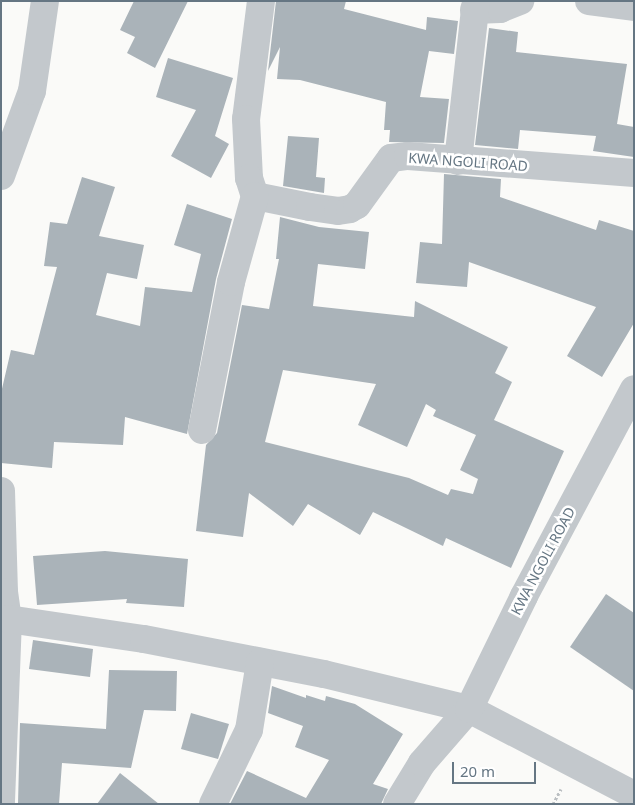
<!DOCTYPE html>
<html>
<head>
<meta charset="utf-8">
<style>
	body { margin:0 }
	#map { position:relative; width:635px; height:805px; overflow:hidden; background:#fafaf8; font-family:"Noto Sans",sans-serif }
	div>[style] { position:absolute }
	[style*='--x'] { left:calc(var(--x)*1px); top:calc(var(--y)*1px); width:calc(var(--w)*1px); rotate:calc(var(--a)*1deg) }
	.building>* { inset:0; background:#aab3b9 }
	.path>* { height:3px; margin-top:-1.5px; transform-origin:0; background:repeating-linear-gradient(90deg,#bbbfc2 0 2.5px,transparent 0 5px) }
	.minor>* { height:28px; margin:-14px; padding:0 14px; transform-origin:14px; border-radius:14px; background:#c3c8cc }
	span { translate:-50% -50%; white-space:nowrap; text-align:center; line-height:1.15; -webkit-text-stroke:5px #fff; paint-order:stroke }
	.street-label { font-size:14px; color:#657683 }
	.frame { position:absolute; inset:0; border:2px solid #657683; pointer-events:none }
	.scale { position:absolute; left:452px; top:762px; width:84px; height:22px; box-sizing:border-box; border:2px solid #657683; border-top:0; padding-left:6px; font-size:15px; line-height:18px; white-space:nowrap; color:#657683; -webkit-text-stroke:4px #fff; paint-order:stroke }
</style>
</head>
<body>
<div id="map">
	<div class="building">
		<div style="clip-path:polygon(134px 1px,188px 1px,155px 68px,127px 53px,135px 37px,120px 30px)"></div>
		<div style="clip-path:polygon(276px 1px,346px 1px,344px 9px,426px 30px,427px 17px,458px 21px,454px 54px,429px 51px,420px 97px,449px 99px,444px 143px,389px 142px,390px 130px,384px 130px,386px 102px,300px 80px,277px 79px,280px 47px,268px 71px)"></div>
		<div style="clip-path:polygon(489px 28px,518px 32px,516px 52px,627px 64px,617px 124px,634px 127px,634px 157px,593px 151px,596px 136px,520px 130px,518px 149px,475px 145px)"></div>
		<div style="clip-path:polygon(168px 58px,233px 78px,215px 136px,229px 144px,211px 178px,171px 156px,196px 110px,156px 97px)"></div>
		<div style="clip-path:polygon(288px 136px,319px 138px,316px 177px,325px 178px,324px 193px,283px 186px)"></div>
		<div style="clip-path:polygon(444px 174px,501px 179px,500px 197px,596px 230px,599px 220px,634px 231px,634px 323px,602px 377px,567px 356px,596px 307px,469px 262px,467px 287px,416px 283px,420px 242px,442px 244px)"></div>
		<div style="clip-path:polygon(82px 177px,115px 187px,99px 236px,144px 245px,137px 279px,107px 273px,96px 315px,140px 326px,145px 287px,192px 292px,201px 254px,174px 245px,187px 204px,232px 219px,216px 279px,187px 434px,125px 417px,123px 445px,54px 442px,52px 468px,1px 463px,1px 393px,11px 350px,34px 355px,57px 267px,44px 266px,50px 222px,67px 224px)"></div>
		<div style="clip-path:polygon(evenodd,280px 217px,319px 227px,369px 232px,365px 269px,318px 264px,313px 306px,414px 317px,415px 301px,508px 347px,495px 373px,512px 382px,494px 420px,564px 451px,511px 568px,446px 538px,443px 546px,373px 512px,360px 535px,308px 504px,293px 526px,249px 493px,243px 537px,196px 531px,206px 445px,217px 433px,242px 305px,269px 309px,279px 259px,276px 259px,280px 217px,283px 370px,376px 384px,358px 425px,407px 447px,426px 404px,436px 410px,433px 416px,476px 435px,460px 470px,478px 479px,473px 494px,451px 489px,448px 495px,409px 478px,265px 442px,283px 370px)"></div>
		<div style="clip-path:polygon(105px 551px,188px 559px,184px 607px,126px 603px,127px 599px,37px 605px,33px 556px)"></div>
		<div style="clip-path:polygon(606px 594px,634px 613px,634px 691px,570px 647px)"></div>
		<div style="clip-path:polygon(33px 640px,93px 649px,90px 677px,29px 669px)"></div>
		<div style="clip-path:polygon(109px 670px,177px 671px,176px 711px,144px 710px,131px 768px,62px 763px,59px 804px,18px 804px,20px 723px,106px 729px)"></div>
		<div style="clip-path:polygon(272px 686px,306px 698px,306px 695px,325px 701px,326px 696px,355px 704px,403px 734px,373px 784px,388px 789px,381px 804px,230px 804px,247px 771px,306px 798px,329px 760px,295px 747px,303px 726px,268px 713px)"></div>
		<div style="clip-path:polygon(191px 713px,229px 724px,218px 759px,181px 749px)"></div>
		<div style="clip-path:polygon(120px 773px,159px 804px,97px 804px)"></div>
	</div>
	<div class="path">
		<div style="--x:553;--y:804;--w:17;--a:-62"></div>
	</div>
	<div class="minor">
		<div style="--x:261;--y:1;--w:119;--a:97.2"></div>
		<div style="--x:246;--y:119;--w:59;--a:87.1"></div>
		<div style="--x:249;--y:178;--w:19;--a:72"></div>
		<div style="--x:255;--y:196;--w:56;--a:11.3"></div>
		<div style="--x:310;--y:207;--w:28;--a:8"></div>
		<div style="--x:338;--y:211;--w:12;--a:-9"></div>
		<div style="--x:350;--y:209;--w:8;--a:-30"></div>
		<div style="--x:357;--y:205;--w:58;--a:-54.1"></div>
		<div style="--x:391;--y:158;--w:17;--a:-7"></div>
		<div style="--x:408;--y:156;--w:227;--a:4.3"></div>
		<div style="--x:589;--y:1;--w:45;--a:7.6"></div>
		<div style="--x:474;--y:10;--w:26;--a:-2"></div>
		<div style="--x:500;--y:9;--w:22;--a:-22"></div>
		<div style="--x:458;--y:161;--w:161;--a:-83.6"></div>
		<div style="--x:1;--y:176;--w:90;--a:-70"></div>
		<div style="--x:32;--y:91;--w:91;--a:-81.8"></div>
		<div style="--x:202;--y:430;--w:151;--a:-78.9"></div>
		<div style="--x:231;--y:282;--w:89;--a:-74.4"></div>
		<div style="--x:1;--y:491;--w:101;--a:88.3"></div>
		<div style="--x:4;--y:592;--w:27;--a:82"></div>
		<div style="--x:8;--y:619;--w:185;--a:92.2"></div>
		<div style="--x:8;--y:619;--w:137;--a:8.4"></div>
		<div style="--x:144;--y:639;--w:183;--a:11"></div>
		<div style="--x:324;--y:674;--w:149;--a:13.6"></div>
		<div style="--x:469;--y:709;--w:186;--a:27.5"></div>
		<div style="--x:213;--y:804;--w:82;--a:-64.1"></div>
		<div style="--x:249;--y:730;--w:69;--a:-80.8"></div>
		<div style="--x:397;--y:804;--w:48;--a:-58.6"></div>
		<div style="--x:422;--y:763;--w:72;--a:-49"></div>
		<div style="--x:469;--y:709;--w:126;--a:-64"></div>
		<div style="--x:524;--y:596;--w:234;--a:-62"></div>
	</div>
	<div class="street-label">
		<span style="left:468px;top:162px;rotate:4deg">KWA NGOLI ROAD</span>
		<span style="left:543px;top:561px;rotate:-62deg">KWA NGOLI ROAD</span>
	</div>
	<div class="frame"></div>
	<div class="scale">20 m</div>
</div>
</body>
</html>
